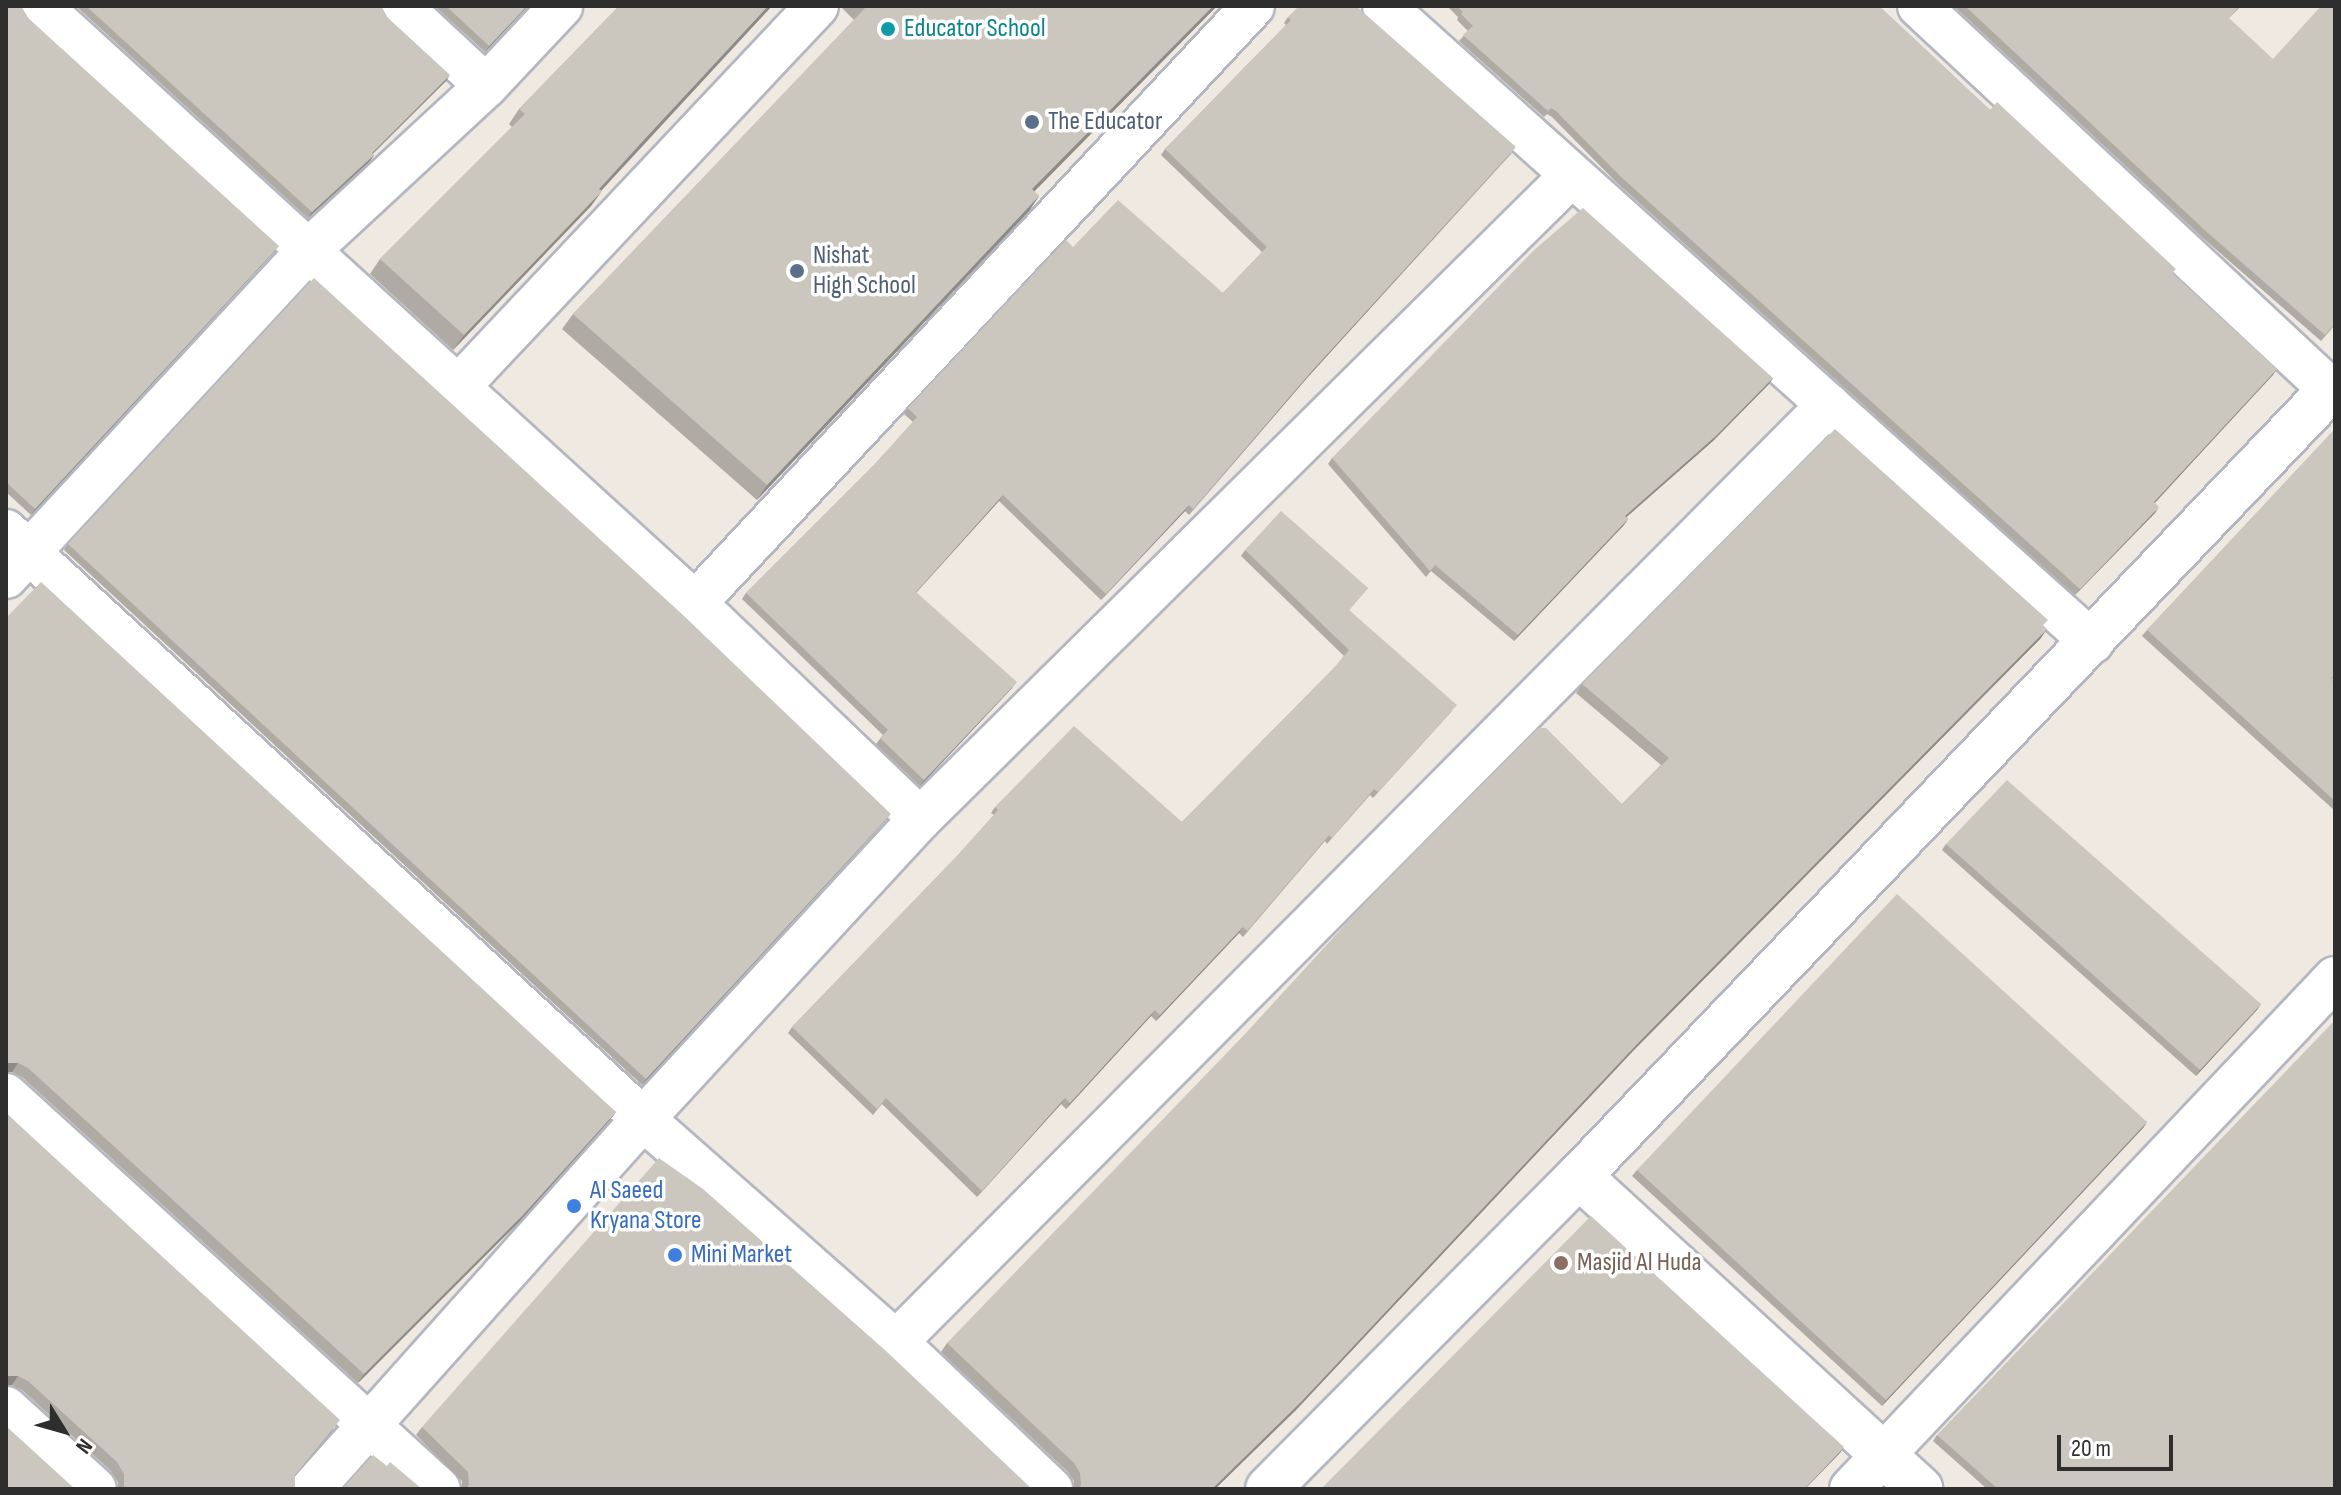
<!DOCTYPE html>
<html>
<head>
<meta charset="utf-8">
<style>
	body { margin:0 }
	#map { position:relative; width:2341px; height:1495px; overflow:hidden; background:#efe9e1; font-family:"Sofia Sans Condensed",sans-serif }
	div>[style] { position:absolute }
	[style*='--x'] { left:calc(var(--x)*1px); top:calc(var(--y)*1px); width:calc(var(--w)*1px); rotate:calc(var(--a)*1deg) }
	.roads { filter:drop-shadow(2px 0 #b4b7c1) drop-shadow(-2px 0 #b4b7c1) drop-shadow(0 2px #b4b7c1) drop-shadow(0 -2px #b4b7c1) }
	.minor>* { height:42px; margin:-21px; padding:0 21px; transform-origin:21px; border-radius:21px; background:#fff }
	.tertiary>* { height:44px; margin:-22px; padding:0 22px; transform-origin:22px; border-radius:22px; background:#fff }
	.wall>* { inset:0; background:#afaba4 }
	.shaded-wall>* { inset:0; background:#8e8b86 }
	.building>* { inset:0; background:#cbc7bf }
	.dots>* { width:22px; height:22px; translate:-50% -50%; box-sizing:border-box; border:4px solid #fff; border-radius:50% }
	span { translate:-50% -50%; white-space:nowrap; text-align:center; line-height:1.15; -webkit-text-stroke:7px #fff; paint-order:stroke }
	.culture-label { font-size:26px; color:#0d838f }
	.left { translate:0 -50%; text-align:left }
	.service-label { font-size:26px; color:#4e5e75 }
	.shop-label { font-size:26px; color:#366cbe }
	.education-label { font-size:26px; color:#785e54 }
	.frame { position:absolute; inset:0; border:8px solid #2e2e2e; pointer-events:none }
	.north { position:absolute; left:24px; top:1391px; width:80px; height:80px; -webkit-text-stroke:6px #fff; paint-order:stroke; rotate:127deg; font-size:22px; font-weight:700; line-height:32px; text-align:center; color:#2e2e2e }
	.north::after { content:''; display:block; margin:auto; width:28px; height:36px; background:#2e2e2e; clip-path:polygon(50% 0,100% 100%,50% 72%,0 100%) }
	.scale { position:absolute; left:2057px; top:1435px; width:116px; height:36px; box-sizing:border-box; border:4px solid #2e2e2e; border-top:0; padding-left:10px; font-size:24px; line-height:28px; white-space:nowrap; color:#2e2e2e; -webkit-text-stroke:6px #fff; paint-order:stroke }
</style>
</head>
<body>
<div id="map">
	<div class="roads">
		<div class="minor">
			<div style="--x:40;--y:6;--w:886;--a:42.35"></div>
			<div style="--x:400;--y:6;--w:117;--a:42.9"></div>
			<div style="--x:1384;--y:6;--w:952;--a:41.93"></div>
			<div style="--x:1919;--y:6;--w:569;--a:43.01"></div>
			<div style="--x:459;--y:386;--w:522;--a:-46.71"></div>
			<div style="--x:6;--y:531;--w:867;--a:42.71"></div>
			<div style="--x:643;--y:1119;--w:337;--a:41.4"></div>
			<div style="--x:896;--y:1342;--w:214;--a:43.5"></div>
			<div style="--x:6;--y:577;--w:447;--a:-47.2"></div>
			<div style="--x:310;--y:249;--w:240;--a:-42.8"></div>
			<div style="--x:486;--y:86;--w:110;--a:-46.8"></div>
			<div style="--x:920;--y:819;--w:916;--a:-44.65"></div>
			<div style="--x:6;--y:1095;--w:585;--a:42.3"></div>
			<div style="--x:896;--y:1342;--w:1322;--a:-45.15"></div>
			<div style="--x:6;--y:1408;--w:120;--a:42.3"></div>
			<div style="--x:312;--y:1489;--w:496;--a:-48.2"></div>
			<div style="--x:643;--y:1119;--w:408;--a:-47.3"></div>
			<div style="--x:920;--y:819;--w:312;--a:-136.2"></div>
			<div style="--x:695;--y:603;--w:817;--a:-46.93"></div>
			<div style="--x:1851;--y:1489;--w:704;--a:-46.55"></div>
		</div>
		<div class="tertiary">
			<div style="--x:1579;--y:1176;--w:463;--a:42.5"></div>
			<div style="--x:1268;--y:1489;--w:441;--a:-45.2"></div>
			<div style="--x:1579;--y:1176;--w:1094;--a:-46.3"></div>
		</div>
	</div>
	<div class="wall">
		<div style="clip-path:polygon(6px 6px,22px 8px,28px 18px,274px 252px,31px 515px,6px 492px)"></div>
		<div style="clip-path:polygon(76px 6px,381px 6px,387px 17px,446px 81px,373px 154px,374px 155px,370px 161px,308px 218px)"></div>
		<div style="clip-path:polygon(435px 6px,528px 6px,485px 52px)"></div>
		<div style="clip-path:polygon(619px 6px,772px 6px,630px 158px,601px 190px,591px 206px,453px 350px,370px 274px,380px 259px,512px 127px,509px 124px,519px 109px)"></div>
		<div style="clip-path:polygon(840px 6px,1217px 6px,1034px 191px,1039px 196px,1029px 211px,757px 500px,562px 329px,573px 314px,854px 20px)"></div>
		<div style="clip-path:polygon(1447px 6px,1879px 6px,1990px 110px,2277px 369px,2155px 503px,2155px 513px,2075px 595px,1616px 182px,1552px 117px,1547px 114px,1544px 117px,1459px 41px,1468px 31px,1457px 20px,1458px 17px)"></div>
		<div style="clip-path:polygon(1954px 6px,2241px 6px,2229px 18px,2335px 325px,2321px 341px,2204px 239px)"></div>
		<div style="clip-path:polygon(1288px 17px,1512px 153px,1307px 378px,1189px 515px,1185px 511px,1101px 600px,999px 501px,916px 593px,1012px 688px,920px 786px,876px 744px,883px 735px,742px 599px,746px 593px,875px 464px,913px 422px,904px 414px,908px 408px,1073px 247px,1223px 293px,1262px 252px,1161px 155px,1165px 149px,1286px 25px,1284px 23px)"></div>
		<div style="clip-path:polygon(1773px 378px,1769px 384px,1713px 441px,1626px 517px,1628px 519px,1624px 525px,1514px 641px,1431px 571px,1426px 577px,1328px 464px,1332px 458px)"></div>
		<div style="clip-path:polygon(2335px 429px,2335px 676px,2332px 679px,2335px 683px,2335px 811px,2142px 636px,2147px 630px)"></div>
		<div style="clip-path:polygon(68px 544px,886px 820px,642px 1085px,64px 550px)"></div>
		<div style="clip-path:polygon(1245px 550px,1368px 588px,1349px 610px,1452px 711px,1373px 798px,1370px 795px,1327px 844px,1325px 841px,1243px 937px,1239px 933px,1156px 1021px,1151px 1016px,1066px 1109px,1061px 1104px,977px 1197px,882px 1104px,873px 1115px,788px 1033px,792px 1027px,958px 855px,994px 815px,991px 813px,995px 807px,1182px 822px,1335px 667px,1344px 656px,1241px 556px)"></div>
		<div style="clip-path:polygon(6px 618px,616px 1112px,609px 1121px,518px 1223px,358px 1383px,22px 1077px,12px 1072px)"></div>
		<div style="clip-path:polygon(2044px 626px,2041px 638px,1633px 1051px,1296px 1410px,1215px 1489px,1074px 1489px,1074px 1481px,1068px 1472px,941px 1352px,947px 1343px,1622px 804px,1661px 765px,1576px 693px,1582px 684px)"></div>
		<div style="clip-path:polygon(1946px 844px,2261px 1004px,2196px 1076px,1942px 850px)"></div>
		<div style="clip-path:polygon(6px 1113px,334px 1429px,295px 1476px,295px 1487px,296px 1489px,118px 1489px,118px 1482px,111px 1471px,22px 1390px,12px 1385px)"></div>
		<div style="clip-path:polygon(2147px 1122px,2143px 1128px,1882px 1406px,1632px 1176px,1637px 1170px)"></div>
		<div style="clip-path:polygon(422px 1427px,1032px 1489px,462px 1489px,462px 1481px,416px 1435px)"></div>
		<div style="clip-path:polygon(1937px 1435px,2335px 1489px,1987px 1489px,1933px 1441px)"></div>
	</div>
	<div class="shaded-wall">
		<div style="clip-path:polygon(527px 6px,528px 6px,485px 52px,489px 46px)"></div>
		<div style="clip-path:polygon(768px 6px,772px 6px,589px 204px,599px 189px,641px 143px)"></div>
		<div style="clip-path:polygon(1213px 6px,1217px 6px,1022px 204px,1032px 189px)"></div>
		<div style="clip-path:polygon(450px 75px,446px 81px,367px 159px,372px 153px)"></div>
		<div style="clip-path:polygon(1516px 147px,1307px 378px,1189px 515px,1311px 372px)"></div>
		<div style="clip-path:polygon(374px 155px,370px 161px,308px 218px,312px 212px)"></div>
		<div style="clip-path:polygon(602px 191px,591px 206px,453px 350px,464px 335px)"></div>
		<div style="clip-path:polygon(1039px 196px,1029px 211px,757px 500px,767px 485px)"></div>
		<div style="clip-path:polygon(279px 246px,274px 252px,31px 515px,35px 509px)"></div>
		<div style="clip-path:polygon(2277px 369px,2273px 375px,2150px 508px,2154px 502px)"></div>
		<div style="clip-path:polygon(1773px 378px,1769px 384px,1713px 441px,1621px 522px,1625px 516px)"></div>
		<div style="clip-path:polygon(1003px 495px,999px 501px,911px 598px,916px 592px)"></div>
		<div style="clip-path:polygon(1189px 505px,1185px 511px,1101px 600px,1106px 594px)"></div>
		<div style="clip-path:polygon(2159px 507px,2155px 513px,2075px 595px,2080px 589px)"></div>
		<div style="clip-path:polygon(1628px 519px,1624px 525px,1514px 641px,1518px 635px)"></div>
		<div style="clip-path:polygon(2047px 629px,2041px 638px,1633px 1051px,1296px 1410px,1215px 1489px,1212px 1489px,1639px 1042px)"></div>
		<div style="clip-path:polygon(1017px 682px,1012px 688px,920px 786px,924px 780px)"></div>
		<div style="clip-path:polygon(891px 814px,886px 820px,642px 1085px,646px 1079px)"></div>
		<div style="clip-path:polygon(1243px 927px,1239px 933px,1156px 1021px,1160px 1015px)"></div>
		<div style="clip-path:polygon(2261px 1004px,2257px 1010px,2196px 1076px,2200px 1070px)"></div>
		<div style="clip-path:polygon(1155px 1010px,1151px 1016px,1066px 1109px,1070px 1103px)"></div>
		<div style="clip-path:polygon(6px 1063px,18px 1063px,12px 1072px,6px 1072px)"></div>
		<div style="clip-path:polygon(1065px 1098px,1061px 1104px,977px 1197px,982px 1191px)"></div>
		<div style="clip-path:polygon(616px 1112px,609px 1121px,518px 1223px,358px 1383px,364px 1374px)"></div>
		<div style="clip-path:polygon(2147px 1122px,2143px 1128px,1882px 1406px,1886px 1400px)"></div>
		<div style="clip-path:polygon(6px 1376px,18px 1376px,12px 1385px,6px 1385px)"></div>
		<div style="clip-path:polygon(1844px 1447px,1840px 1453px,1805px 1489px,1804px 1489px)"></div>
	</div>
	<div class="building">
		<div style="clip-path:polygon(6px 6px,21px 6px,28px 18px,279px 246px,35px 509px,6px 482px)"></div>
		<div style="clip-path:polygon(86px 6px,381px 6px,387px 17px,450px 75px,372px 153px,374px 155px,312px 212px)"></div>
		<div style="clip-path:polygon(446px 6px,527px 6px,489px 46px)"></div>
		<div style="clip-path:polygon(619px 6px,768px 6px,641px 143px,599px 189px,602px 191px,464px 335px,380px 259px,525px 114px,519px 109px)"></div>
		<div style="clip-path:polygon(865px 6px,1213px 6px,1032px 189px,1039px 196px,767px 485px,573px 314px,866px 7px)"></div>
		<div style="clip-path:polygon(1299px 6px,1356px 6px,1516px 147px,1311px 372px,1193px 509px,1189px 505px,1106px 594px,1003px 495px,916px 592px,1017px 682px,924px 780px,880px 738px,888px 730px,746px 593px,875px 464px,917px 417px,908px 408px,1066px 240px,1073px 247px,1118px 200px,1223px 293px,1267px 247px,1165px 149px,1291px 20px,1288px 17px)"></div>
		<div style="clip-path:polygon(1457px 6px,1879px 6px,1990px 110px,1997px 102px,2176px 269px,2172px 273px,2277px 369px,2154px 502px,2159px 507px,2080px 589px,1620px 176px,1556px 111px,1551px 108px,1548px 111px,1463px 35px,1473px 26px,1461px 14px,1463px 12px)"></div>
		<div style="clip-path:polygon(1965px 6px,2239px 6px,2229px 18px,2273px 59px,2321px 6px,2335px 6px,2335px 324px,2325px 335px,2208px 233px)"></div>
		<div style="clip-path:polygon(1583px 208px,1773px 378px,1717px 435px,1625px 516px,1628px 519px,1518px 635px,1435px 565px,1430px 571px,1332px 458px,1534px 250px)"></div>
		<div style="clip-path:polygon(314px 278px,683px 615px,891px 814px,646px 1079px,68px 544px)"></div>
		<div style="clip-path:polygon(1835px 429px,2048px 620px,2043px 625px,2047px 629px,1639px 1042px,1302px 1401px,1212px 1489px,1079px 1489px,1081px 1485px,1080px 1473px,1074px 1463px,947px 1343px,1245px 1034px,1375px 892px,1538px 728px,1546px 728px,1622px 804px,1669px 758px,1582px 684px)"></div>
		<div style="clip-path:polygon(2335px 429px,2335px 674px,2331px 679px,2335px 683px,2335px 801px,2147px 630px)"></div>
		<div style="clip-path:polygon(1281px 511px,1368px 588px,1349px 610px,1457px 705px,1378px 792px,1374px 789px,1332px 838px,1329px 835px,1247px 931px,1243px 927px,1160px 1015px,1155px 1010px,1070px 1103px,1065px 1098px,982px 1191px,886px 1098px,877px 1109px,792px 1027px,958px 855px,998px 810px,995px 807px,1074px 726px,1182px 822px,1335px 667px,1349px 650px,1245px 550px)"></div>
		<div style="clip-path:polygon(41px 582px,616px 1112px,524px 1214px,364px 1374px,28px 1068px,18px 1063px,6px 1063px,6px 618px)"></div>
		<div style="clip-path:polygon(2007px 780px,2261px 1004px,2200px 1070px,1946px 844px)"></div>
		<div style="clip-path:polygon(1897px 894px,2147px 1122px,1886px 1400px,1637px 1170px)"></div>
		<div style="clip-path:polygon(2335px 1020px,2335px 1489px,1998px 1489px,1937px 1435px)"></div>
		<div style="clip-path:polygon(6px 1113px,340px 1420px,295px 1475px,295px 1487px,296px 1489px,123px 1489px,124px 1486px,124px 1474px,117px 1462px,28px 1381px,18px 1376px,6px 1376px)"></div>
		<div style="clip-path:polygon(659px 1158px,703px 1189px,886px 1351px,1032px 1489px,466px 1489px,469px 1485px,468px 1472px,422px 1427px)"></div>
		<div style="clip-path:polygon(1591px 1216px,1844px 1447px,1804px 1489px,1321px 1489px)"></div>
		<div style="clip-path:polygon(6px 1426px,75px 1489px,6px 1489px)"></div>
		<div style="clip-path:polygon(373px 1455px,387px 1466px,390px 1462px,422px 1489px,342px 1489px)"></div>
	</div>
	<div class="dots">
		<div style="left:888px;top:29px;background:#0f9aa8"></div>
		<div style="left:1032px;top:122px;background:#5c6f8a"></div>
		<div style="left:797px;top:271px;background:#5c6f8a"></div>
		<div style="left:574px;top:1206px;background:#3f7fe0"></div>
		<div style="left:675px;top:1255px;background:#3f7fe0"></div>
		<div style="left:1561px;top:1263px;background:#8d6e63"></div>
	</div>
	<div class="culture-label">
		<span class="left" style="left:904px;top:29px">Educator School</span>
	</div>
	<div class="service-label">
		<span class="left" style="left:1048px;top:122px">The Educator</span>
		<span class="left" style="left:813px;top:271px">Nishat<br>High School</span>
	</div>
	<div class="shop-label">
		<span class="left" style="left:590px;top:1206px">Al Saeed<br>Kryana Store</span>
		<span class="left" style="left:691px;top:1255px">Mini Market</span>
	</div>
	<div class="education-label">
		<span class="left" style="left:1577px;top:1263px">Masjid Al Huda</span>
	</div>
	<div class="frame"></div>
	<div class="north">N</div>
	<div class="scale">20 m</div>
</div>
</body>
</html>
